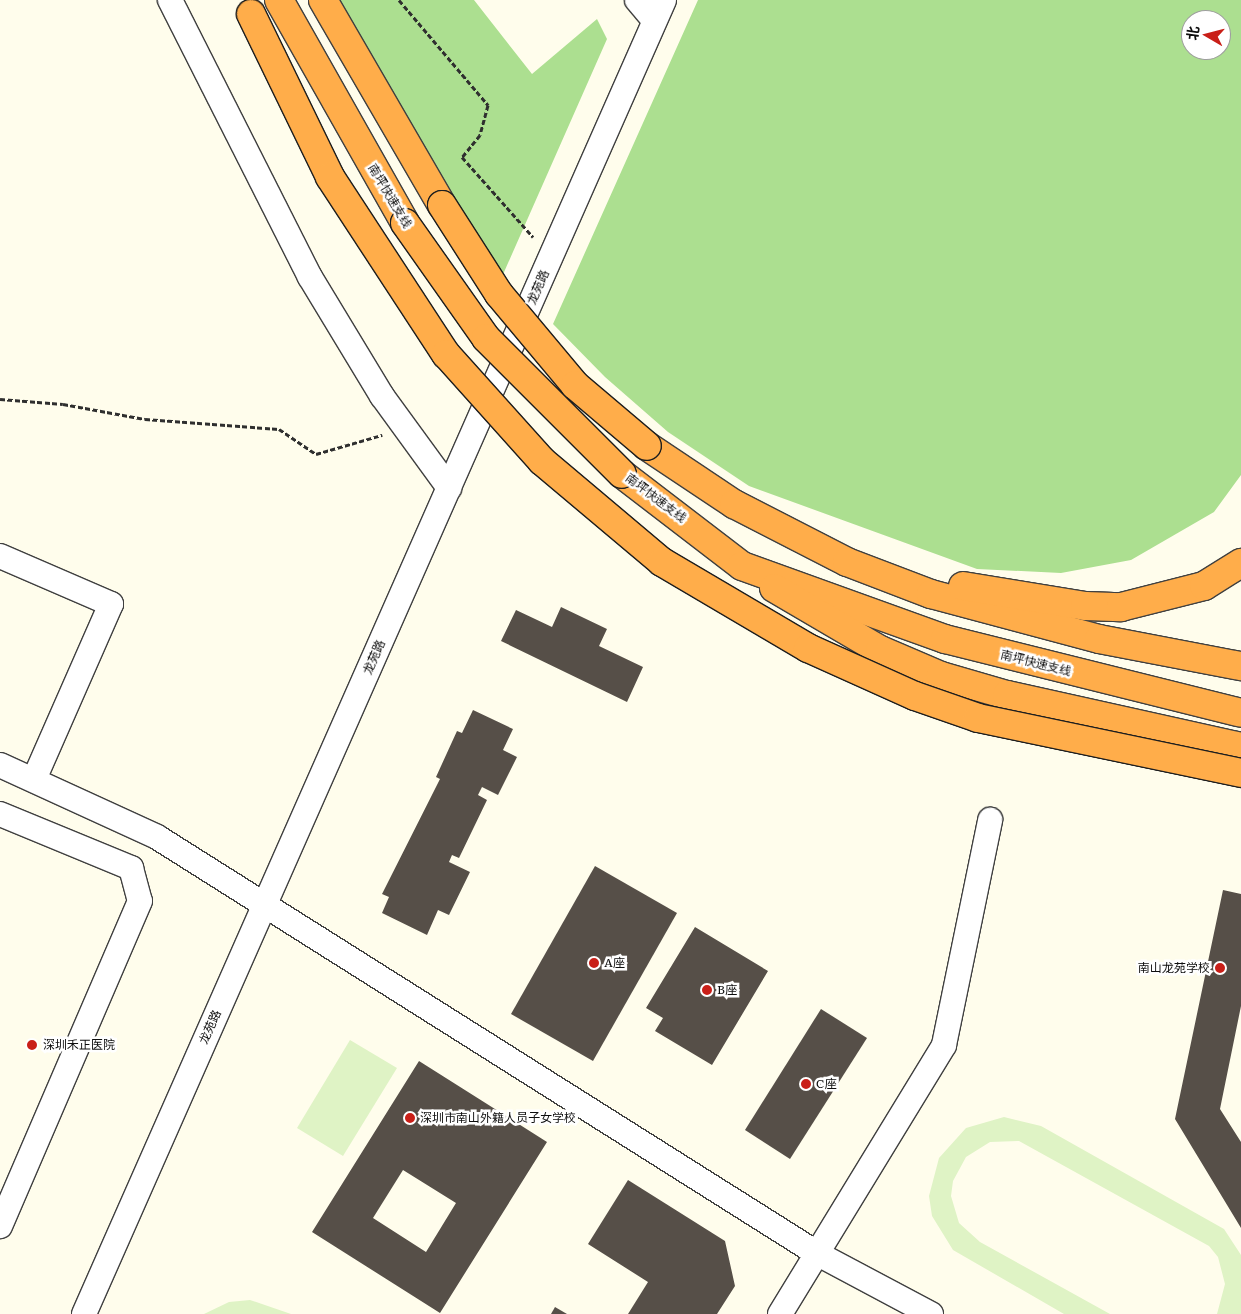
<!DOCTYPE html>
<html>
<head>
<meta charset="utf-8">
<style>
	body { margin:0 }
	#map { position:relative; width:1241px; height:1314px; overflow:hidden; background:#fffdec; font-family:Literata,"Noto Sans SC",serif }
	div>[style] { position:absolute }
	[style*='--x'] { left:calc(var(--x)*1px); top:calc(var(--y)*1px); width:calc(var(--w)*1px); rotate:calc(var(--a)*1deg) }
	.forest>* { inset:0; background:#acdf90 }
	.pitch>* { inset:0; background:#dff3c5 }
	.building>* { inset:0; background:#564f48 }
	.path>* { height:3px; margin-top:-1.5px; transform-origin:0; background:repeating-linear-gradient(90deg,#2f2f2f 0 5px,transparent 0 7.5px) }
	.roads { filter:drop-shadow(1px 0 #404040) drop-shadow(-1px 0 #404040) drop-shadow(0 1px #404040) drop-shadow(0 -1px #404040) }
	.minor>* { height:24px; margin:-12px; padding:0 12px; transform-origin:12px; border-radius:12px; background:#fff }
	.highway>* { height:28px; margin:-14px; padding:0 14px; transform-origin:14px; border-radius:14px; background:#ffad4a }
	.bridges { filter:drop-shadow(1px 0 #1e1e1e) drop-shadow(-1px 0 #1e1e1e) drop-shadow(0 1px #1e1e1e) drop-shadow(0 -1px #1e1e1e) }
	.highway-bridge>* { height:28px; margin:-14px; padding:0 14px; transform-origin:14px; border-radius:14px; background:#ffad4a }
	.dots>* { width:14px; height:14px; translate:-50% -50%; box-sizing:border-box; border:2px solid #fff; border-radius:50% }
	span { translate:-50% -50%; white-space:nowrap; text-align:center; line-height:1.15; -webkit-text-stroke:5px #fff; paint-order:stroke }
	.street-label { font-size:12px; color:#0d0d0d }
	.poi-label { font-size:12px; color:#0d0d0d }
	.left { translate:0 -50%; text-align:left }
	.right { translate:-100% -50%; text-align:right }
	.north { position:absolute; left:1181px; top:10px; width:50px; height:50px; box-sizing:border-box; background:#fff; border:1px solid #9e9e9e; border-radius:50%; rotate:278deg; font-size:14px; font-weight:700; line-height:20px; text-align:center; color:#0d0d0d }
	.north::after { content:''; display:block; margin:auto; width:18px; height:22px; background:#c91f18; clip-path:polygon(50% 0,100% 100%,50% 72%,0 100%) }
</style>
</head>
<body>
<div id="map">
	<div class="forest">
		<div style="clip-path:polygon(338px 0,474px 0,532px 74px,597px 19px,607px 39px,501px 279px)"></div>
		<div style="clip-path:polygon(evenodd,698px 0,1241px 0,1241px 475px,1214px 512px,1131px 560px,1061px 573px,977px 569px,749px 486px,668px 432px,605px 377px,553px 324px,698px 0,1191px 20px,1221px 20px,1221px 50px,1191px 50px,1191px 20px)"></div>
	</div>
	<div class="pitch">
		<div style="clip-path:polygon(350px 1040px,397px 1068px,343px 1156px,297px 1128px)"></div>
		<div style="clip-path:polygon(1004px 1117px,1041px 1126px,1224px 1229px,1241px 1255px,1241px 1314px,1217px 1314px,1225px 1284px,1218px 1257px,1209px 1246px,1019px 1141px,990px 1142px,966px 1157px,953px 1181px,951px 1196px,959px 1223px,980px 1242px,1110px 1314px,1064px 1314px,953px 1250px,932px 1216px,929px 1196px,939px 1158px,966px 1128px)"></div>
		<div style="clip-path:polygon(250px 1300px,291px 1314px,204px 1314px,229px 1302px)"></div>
	</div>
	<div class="building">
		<div style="clip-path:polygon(561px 607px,607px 629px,599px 646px,643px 667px,627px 702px,501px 641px,516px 610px,552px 627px)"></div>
		<div style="clip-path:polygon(473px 710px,513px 729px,503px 750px,517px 757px,498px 795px,482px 787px,478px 795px,487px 800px,459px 858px,452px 855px,449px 862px,470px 872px,449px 915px,438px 910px,427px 935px,382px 913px,389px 897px,382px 894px,440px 779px,436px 777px,457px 731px,462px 733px)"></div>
		<div style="clip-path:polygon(595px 866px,677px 913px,593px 1061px,511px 1014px)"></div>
		<div style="clip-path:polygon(1223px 890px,1241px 894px,1241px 1006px,1220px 1109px,1241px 1142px,1241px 1228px,1175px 1119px)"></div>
		<div style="clip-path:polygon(695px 927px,768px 971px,712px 1065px,655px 1031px,663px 1018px,646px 1008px)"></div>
		<div style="clip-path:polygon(821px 1009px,867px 1038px,790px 1159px,745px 1130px)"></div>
		<div style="clip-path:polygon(evenodd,419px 1061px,547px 1142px,440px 1313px,312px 1232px,419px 1061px,403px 1170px,456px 1203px,426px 1252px,373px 1218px,403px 1170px)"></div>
		<div style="clip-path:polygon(628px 1180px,725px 1241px,735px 1286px,717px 1314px,628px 1314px,648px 1282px,588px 1244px)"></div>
		<div style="clip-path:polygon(555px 1307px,567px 1314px,551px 1314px)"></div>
	</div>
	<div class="path">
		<div style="--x:399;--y:0;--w:138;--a:49.7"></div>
		<div style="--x:488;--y:105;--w:31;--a:105"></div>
		<div style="--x:480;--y:135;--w:28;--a:129"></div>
		<div style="--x:462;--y:157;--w:107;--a:48.4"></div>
		<div style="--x:0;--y:399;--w:63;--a:4.5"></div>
		<div style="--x:63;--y:404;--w:83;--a:10.4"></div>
		<div style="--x:145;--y:419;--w:134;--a:4.3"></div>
		<div style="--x:279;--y:429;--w:45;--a:34"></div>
		<div style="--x:316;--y:454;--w:69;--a:-16.1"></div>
	</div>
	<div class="roads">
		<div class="minor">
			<div style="--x:170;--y:0;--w:310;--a:63.2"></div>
			<div style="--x:310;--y:277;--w:139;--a:58.8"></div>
			<div style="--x:382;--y:396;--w:114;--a:53.9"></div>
			<div style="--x:637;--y:0;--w:26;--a:50"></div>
			<div style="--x:0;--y:556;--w:121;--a:23.4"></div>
			<div style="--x:111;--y:604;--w:191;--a:113.7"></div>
			<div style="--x:0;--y:765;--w:173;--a:24.6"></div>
			<div style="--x:157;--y:837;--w:782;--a:32.25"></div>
			<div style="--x:818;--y:1254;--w:128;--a:28"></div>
			<div style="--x:0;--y:814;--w:142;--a:22.4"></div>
			<div style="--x:131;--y:868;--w:34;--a:75"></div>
			<div style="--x:140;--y:901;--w:354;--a:113.3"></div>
			<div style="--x:84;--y:1314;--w:1436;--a:-66.18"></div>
			<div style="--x:780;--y:1314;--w:315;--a:-58.6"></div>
			<div style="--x:944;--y:1045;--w:230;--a:-78.4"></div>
		</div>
		<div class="highway">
			<div style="--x:279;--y:0;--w:256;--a:60.5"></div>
			<div style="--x:323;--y:0;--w:237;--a:59.9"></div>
			<div style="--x:647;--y:446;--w:105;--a:33.7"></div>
			<div style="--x:734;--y:504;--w:127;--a:27.2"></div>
			<div style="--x:847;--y:562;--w:90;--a:20.9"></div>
			<div style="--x:931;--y:594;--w:174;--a:15"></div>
			<div style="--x:1099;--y:639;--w:145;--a:10.8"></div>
			<div style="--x:622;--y:474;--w:151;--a:37.5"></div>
			<div style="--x:742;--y:566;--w:216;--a:19.8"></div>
			<div style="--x:945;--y:639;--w:305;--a:14"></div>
			<div style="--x:963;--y:586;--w:124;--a:9.3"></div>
			<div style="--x:1085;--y:606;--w:36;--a:2"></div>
			<div style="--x:1121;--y:607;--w:86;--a:-14.2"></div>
			<div style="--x:1204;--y:586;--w:44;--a:-31.9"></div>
			<div style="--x:774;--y:588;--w:123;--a:30.3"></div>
			<div style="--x:880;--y:650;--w:66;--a:23.1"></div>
			<div style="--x:941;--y:676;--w:69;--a:16.1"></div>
			<div style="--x:1007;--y:695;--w:240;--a:12.5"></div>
		</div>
	</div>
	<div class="bridges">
		<div class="highway-bridge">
			<div style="--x:251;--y:14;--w:181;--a:64.1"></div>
			<div style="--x:330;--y:177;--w:212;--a:56.8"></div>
			<div style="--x:446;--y:354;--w:144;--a:48.1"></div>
			<div style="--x:542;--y:461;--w:157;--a:40.1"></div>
			<div style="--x:662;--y:562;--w:169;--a:30.5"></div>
			<div style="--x:808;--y:648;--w:117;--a:24.2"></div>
			<div style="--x:915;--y:696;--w:67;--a:19.2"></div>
			<div style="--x:978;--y:718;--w:269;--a:11.8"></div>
			<div style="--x:442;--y:205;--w:106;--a:57.4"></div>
			<div style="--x:499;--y:294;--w:119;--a:50.1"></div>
			<div style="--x:575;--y:385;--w:94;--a:40.3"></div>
			<div style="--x:405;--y:223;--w:141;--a:54.8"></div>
			<div style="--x:486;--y:338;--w:192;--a:45"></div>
		</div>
	</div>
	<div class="dots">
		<div style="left:594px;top:963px;background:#c91f18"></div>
		<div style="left:1220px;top:968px;background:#c91f18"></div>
		<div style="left:707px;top:990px;background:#c91f18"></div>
		<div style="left:32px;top:1045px;background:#c91f18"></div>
		<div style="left:806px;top:1084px;background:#c91f18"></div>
		<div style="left:410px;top:1118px;background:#c91f18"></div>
	</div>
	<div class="street-label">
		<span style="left:390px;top:196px;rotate:59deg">南坪快速支线</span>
		<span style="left:538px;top:287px;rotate:-66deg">龙苑路</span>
		<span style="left:656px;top:498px;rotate:37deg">南坪快速支线</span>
		<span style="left:374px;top:657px;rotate:-66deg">龙苑路</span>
		<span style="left:1036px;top:663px;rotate:14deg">南坪快速支线</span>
		<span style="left:210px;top:1027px;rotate:-66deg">龙苑路</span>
	</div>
	<div class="poi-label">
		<span class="left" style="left:604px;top:963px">A座</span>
		<span class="right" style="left:1210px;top:968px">南山龙苑学校</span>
		<span class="left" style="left:717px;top:990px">B座</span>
		<span class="left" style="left:43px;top:1045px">深圳禾正医院</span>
		<span class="left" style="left:816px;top:1084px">C座</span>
		<span class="left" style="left:420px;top:1118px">深圳市南山外籍人员子女学校</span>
	</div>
	<div class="north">北</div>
</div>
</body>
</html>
